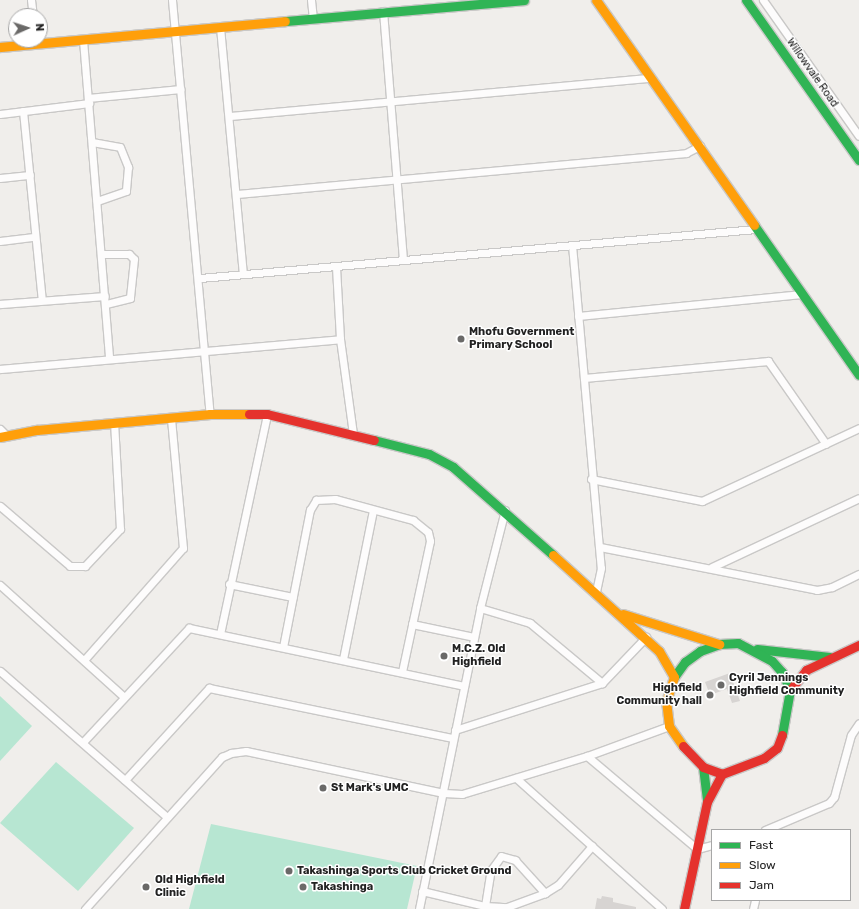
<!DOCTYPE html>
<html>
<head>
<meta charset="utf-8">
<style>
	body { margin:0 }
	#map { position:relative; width:859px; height:909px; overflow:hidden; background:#f0eeeb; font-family:Rubik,sans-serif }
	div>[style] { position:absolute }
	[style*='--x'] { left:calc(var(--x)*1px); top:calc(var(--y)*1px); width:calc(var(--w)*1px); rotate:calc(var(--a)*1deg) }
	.pitch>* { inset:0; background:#b7e6d2 }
	.building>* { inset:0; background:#d7d4d2 }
	.roads { filter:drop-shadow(1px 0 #c9c8c7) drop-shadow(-1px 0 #c9c8c7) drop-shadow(0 1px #c9c8c7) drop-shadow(0 -1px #c9c8c7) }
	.street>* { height:7px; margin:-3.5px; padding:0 3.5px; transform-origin:3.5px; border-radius:3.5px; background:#fdfcfc }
	.fast>* { height:9px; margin:-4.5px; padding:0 4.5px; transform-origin:4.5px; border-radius:4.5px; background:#30b455 }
	.slow>* { height:9px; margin:-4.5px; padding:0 4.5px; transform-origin:4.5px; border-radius:4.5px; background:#ff9f0a }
	.jam>* { height:9px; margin:-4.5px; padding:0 4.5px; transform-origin:4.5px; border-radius:4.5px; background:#e5322d }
	.dots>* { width:11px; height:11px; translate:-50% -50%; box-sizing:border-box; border:2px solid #fff; border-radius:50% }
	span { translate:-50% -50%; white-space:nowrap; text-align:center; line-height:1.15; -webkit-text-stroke:3px #fff; paint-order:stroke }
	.street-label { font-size:11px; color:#222 }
	.poi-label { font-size:11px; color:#222; font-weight:700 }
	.left { translate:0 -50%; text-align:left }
	.right { translate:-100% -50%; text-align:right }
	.legend { position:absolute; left:711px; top:829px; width:140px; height:72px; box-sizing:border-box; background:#fff; border:1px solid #a7a7a7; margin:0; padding:5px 7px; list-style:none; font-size:12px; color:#222 }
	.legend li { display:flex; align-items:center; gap:8px; height:20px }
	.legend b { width:20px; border:1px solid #a7a7a7 }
	.north { position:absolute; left:8px; top:8px; width:40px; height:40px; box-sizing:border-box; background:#fff; border:1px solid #a7a7a7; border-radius:50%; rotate:87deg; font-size:11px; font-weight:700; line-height:16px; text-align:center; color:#222 }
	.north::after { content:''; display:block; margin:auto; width:14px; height:18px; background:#6a6968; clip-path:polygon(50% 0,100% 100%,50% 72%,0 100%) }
</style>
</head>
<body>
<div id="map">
	<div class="pitch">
		<div style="clip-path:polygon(0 696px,32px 726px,0 761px)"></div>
		<div style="clip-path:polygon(56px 762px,134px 828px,78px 891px,0 823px)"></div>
		<div style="clip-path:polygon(211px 824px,417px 866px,407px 909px,189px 909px)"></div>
	</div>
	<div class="building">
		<div style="clip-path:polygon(730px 673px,740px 701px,732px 703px,727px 689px,710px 695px,705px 682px)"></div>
		<div style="clip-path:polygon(602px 896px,613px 898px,613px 902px,636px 907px,636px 909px,595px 909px,597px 898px,601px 899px)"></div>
	</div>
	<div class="roads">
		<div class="street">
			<div style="--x:31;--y:0;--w:16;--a:83"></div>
			<div style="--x:172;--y:0;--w:416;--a:84.8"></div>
			<div style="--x:311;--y:0;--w:19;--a:84"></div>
			<div style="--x:763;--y:0;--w:166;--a:54.8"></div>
			<div style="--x:383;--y:11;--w:249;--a:85.4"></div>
			<div style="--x:220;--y:27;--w:248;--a:84.7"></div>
			<div style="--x:83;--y:40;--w:319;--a:85.3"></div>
			<div style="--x:88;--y:98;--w:93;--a:-5.5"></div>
			<div style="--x:23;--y:111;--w:190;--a:84.3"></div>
			<div style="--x:0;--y:114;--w:90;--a:-7"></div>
			<div style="--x:230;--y:116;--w:422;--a:-5.2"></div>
			<div style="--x:92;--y:142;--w:28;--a:10"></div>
			<div style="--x:120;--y:147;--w:22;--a:68"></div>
			<div style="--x:128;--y:167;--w:24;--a:95"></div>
			<div style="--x:126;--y:191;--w:31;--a:161"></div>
			<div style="--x:0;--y:178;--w:30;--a:-6"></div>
			<div style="--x:237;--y:194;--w:451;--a:-5.2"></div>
			<div style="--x:686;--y:153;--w:16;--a:-27"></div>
			<div style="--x:0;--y:241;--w:34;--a:-7"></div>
			<div style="--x:572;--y:245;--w:324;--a:84.9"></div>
			<div style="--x:601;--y:568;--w:24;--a:102"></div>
			<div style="--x:102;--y:254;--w:27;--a:0"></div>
			<div style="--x:129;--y:254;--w:7;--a:45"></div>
			<div style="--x:134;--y:259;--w:39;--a:96"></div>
			<div style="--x:130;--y:298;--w:25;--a:166"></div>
			<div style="--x:336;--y:267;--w:72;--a:86.8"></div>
			<div style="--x:340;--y:339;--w:96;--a:82.2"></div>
			<div style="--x:200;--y:278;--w:558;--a:-5.04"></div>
			<div style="--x:0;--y:304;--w:105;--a:-4.4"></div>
			<div style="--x:578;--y:316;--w:225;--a:-5.6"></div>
			<div style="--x:0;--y:369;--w:341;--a:-5"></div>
			<div style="--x:584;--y:378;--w:185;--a:-5.3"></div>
			<div style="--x:768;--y:361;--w:101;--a:55.1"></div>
			<div style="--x:0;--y:429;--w:7;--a:45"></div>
			<div style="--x:591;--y:479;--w:113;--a:11.2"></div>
			<div style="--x:702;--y:501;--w:173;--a:-24.9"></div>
			<div style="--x:0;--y:506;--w:92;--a:40.6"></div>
			<div style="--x:70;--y:566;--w:15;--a:0"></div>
			<div style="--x:85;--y:566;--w:51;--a:-46.6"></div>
			<div style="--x:120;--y:529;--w:106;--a:-93.2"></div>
			<div style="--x:600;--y:547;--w:221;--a:11.2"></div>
			<div style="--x:817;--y:590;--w:15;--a:-11"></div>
			<div style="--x:832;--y:587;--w:30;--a:-26"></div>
			<div style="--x:712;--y:567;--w:162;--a:-25.1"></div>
			<div style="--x:229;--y:584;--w:65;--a:11.5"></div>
			<div style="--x:0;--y:585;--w:167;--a:42.1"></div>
			<div style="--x:480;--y:608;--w:52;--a:16.7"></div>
			<div style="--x:530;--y:623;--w:94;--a:39.8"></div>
			<div style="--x:412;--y:624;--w:63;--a:11.8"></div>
			<div style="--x:220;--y:634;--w:225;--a:-77.9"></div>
			<div style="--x:283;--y:647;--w:140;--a:-78.9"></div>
			<div style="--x:310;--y:510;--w:12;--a:-59"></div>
			<div style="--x:316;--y:500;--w:19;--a:-3"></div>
			<div style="--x:335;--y:499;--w:81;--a:15.1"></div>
			<div style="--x:413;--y:520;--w:19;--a:39"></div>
			<div style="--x:428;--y:532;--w:9;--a:77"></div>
			<div style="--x:430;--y:541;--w:134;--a:102.1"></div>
			<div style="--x:85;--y:659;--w:148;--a:-48.6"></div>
			<div style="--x:183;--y:548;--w:130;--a:-95.3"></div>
			<div style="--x:343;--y:659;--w:152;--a:-78.6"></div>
			<div style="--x:0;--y:671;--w:222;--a:41.2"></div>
			<div style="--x:455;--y:730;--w:154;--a:-17.7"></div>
			<div style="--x:602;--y:683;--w:64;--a:-46.3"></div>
			<div style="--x:83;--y:742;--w:156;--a:-47.1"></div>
			<div style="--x:189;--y:628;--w:281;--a:11.9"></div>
			<div style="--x:587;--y:756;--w:144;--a:40.2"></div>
			<div style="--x:697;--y:849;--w:16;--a:-15"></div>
			<div style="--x:516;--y:778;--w:196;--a:41.9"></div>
			<div style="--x:125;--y:780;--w:125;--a:-47.6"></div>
			<div style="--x:209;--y:688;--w:249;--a:11.6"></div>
			<div style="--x:765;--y:830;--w:69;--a:-22.9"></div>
			<div style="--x:829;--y:803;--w:8;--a:-50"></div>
			<div style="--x:834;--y:797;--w:64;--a:-74.7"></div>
			<div style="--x:851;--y:735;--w:14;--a:-56"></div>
			<div style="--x:422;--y:891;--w:65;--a:13.4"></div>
			<div style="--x:485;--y:906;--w:22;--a:3"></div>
			<div style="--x:507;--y:907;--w:40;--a:-20.2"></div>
			<div style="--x:545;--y:893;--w:15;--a:-32"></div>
			<div style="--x:558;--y:885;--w:52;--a:-48.9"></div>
			<div style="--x:485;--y:906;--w:36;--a:-81"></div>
			<div style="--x:491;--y:870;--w:17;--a:-54"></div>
			<div style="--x:501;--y:856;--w:15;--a:16"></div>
			<div style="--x:515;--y:860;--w:45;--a:47.7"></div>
			<div style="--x:85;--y:909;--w:205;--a:-48"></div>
			<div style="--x:222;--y:757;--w:10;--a:-24"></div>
			<div style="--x:231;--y:753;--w:15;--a:-8"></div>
			<div style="--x:246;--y:751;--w:202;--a:12"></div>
			<div style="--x:444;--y:793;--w:18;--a:3"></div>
			<div style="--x:462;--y:794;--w:131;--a:-16.9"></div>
			<div style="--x:587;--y:756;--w:87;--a:-20.1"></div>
			<div style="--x:419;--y:909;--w:307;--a:-78.5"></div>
			<div style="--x:480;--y:608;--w:101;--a:-75.7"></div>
			<div style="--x:753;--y:909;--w:9;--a:-77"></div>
		</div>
		<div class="fast">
			<div style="--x:746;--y:0;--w:196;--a:54.8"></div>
			<div style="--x:285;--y:21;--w:240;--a:-5"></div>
			<div style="--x:754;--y:225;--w:183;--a:55"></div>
			<div style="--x:374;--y:440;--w:57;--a:14.3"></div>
			<div style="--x:429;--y:454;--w:27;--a:28"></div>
			<div style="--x:453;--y:467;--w:133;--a:41.3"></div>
			<div style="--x:757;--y:649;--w:73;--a:6.3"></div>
			<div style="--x:674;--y:677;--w:19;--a:-54"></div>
			<div style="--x:685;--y:662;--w:19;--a:-36"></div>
			<div style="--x:700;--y:651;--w:20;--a:-20"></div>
			<div style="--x:719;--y:644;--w:19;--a:-3"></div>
			<div style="--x:738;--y:643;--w:38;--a:28"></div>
			<div style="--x:772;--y:661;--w:15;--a:48"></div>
			<div style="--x:782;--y:672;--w:20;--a:66"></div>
			<div style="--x:790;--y:690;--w:46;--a:100.1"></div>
			<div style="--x:703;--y:767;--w:33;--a:83"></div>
		</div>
		<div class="slow">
			<div style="--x:596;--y:0;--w:275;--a:54.9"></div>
			<div style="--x:0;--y:47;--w:286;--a:-5.2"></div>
			<div style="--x:0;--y:437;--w:38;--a:-11"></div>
			<div style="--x:37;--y:430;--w:174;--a:-5.3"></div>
			<div style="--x:210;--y:414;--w:39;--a:0"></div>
			<div style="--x:553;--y:555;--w:143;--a:42.2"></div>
			<div style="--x:659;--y:651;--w:30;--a:60"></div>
			<div style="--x:674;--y:677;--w:25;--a:108"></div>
			<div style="--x:666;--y:701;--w:25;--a:83"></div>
			<div style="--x:669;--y:726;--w:24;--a:55"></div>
			<div style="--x:623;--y:614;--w:101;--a:17.4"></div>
		</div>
		<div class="jam">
			<div style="--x:249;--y:414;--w:18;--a:0"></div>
			<div style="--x:267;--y:414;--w:110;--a:13.7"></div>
			<div style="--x:790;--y:690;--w:26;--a:-51"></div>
			<div style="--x:806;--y:670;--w:59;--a:-25.3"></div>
			<div style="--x:683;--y:746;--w:29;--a:46"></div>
			<div style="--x:703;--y:767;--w:20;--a:20"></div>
			<div style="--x:722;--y:774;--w:45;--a:-20.9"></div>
			<div style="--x:764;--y:758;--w:16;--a:-38"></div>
			<div style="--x:777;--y:748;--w:14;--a:-69"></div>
			<div style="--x:684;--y:909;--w:109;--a:-77.9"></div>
			<div style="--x:707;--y:802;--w:32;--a:-62"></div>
		</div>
	</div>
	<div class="dots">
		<div style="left:461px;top:339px;background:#6a6968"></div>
		<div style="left:444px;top:656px;background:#6a6968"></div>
		<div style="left:721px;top:685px;background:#6a6968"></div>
		<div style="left:710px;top:695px;background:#6a6968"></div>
		<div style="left:323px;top:788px;background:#6a6968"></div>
		<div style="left:289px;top:871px;background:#6a6968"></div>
		<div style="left:146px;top:887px;background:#6a6968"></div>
		<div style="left:303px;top:887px;background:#6a6968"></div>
	</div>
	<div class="street-label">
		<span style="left:812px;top:73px;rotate:55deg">Willowvale Road</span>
	</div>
	<div class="poi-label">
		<span class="left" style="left:469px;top:339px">Mhofu Government<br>Primary School</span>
		<span class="left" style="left:452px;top:656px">M.C.Z. Old<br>Highfield</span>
		<span class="left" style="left:729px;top:685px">Cyril Jennings<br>Highfield Community</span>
		<span class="right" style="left:702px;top:695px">Highfield<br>Community hall</span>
		<span class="left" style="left:331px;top:788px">St Mark's UMC</span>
		<span class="left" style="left:297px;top:871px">Takashinga Sports Club Cricket Ground</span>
		<span class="left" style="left:155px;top:887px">Old Highfield<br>Clinic</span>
		<span class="left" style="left:311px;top:887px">Takashinga</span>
	</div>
	<ul class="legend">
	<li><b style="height:5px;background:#30b455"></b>Fast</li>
	<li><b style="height:5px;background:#ff9f0a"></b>Slow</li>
	<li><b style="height:5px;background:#e5322d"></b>Jam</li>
	</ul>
	<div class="north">N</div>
</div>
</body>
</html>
